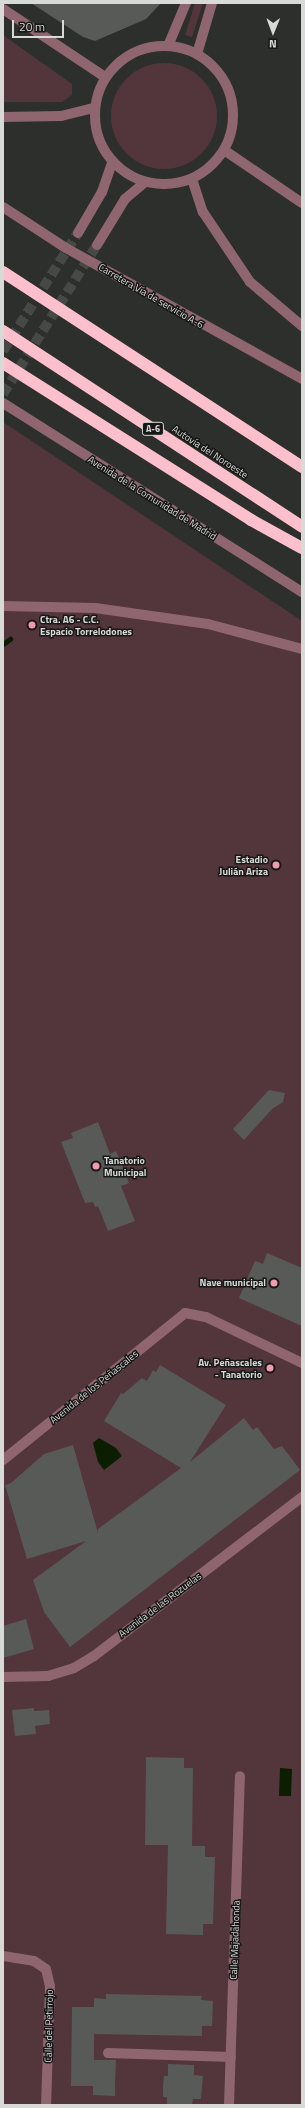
<!DOCTYPE html>
<html>
<head>
<meta charset="utf-8">
<style>
	body { margin:0 }
	#map { position:relative; width:305px; height:2108px; overflow:hidden; background:#2d2f2c; font-family:"Titillium Web",sans-serif }
	div>[style] { position:absolute }
	[style*='--x'] { left:calc(var(--x)*1px); top:calc(var(--y)*1px); width:calc(var(--w)*1px); rotate:calc(var(--a)*1deg) }
	.green>* { inset:0; background:#53353c }
	.round { border-radius:50% }
	.water>* { inset:0; background:#0b1e00 }
	.stream>* { height:5px; margin:-2.5px; padding:0 2.5px; transform-origin:2.5px; border-radius:2.5px; background:#0b1e00 }
	.building>* { inset:0; background:#585a57 }
	.minor-tunnel>* { height:10px; margin-top:-5px; transform-origin:0; background:repeating-linear-gradient(90deg,#474946 0 10px,transparent 0 15px) }
	.minor>* { height:10px; margin:-5px; padding:0 5px; transform-origin:5px; border-radius:5px; background:#8f666f }
	.minor>.ring { margin:-5px; padding:0; box-sizing:content-box; background:none; border:10px solid #8f666f; border-radius:50% }
	.highway>* { height:12px; margin:-6px; padding:0 6px; transform-origin:6px; border-radius:6px; background:#fcbfcc }
	.dots>* { width:11px; height:11px; translate:-50% -50%; box-sizing:border-box; border:2px solid #161716; border-radius:50% }
	span { translate:-50% -50%; white-space:nowrap; text-align:center; line-height:1.15; -webkit-text-stroke:3px #161716; paint-order:stroke }
	.shield-label span { padding:1px 3px; background:#161716; border:1px solid; border-radius:3px; -webkit-text-stroke-width:0 }
	.shield-label { font-size:9px; color:#d8dad8; font-weight:700 }
	.street-label { font-size:10px; color:#d8dad8 }
	.poi-label { font-size:10px; color:#d8dad8; font-weight:700 }
	.left { translate:0 -50%; text-align:left }
	.right { translate:-100% -50%; text-align:right }
	.frame { position:absolute; inset:0; border:4px solid #d8dad8; pointer-events:none }
	.north { position:absolute; left:253px; top:12px; width:40px; height:40px; -webkit-text-stroke:3px #161716; paint-order:stroke; rotate:181deg; font-size:11px; font-weight:700; line-height:16px; text-align:center; color:#d8dad8 }
	.north::after { content:''; display:block; margin:auto; width:14px; height:18px; background:#d8dad8; clip-path:polygon(50% 0,100% 100%,50% 72%,0 100%) }
	.scale { position:absolute; left:12px; top:20px; width:52px; height:18px; box-sizing:border-box; border:2px solid #d8dad8; border-top:0; padding-left:5px; font-size:12px; line-height:14px; white-space:nowrap; color:#d8dad8; -webkit-text-stroke:3px #161716; paint-order:stroke }
</style>
</head>
<body>
<div id="map">
	<div class="green">
		<div style="clip-path:polygon(195px 3px,203px 3px,192px 37px,185px 35px)"></div>
		<div style="clip-path:polygon(3px 35px,72px 84px,72px 95px,62px 102px,3px 102px)"></div>
		<div class="round" style="left:111px;top:63px;width:106px;height:106px"></div>
		<div style="clip-path:polygon(3px 422px,302px 621px,302px 2105px,3px 2105px)"></div>
	</div>
	<div class="water">
		<div style="clip-path:polygon(99px 1438px,116px 1448px,122px 1456px,104px 1470px,98px 1462px,93px 1443px)"></div>
		<div style="clip-path:polygon(280px 1768px,292px 1769px,291px 1796px,279px 1796px)"></div>
	</div>
	<div class="stream">
		<div style="--x:3;--y:644;--w:9;--a:-36"></div>
	</div>
	<div class="building">
		<div style="clip-path:polygon(31px 3px,161px 3px,146px 19px,95px 41px,83px 37px)"></div>
		<div style="clip-path:polygon(269px 1090px,285px 1093px,283px 1102px,272px 1109px,244px 1140px,233px 1129px)"></div>
		<div style="clip-path:polygon(98px 1122px,110px 1154px,116px 1151px,129px 1183px,121px 1186px,135px 1221px,108px 1231px,98px 1206px,95px 1207px,93px 1202px,85px 1203px,61px 1142px,73px 1138px,71px 1133px)"></div>
		<div style="clip-path:polygon(267px 1253px,302px 1268px,302px 1326px,239px 1298px,255px 1261px,263px 1264px)"></div>
		<div style="clip-path:polygon(160px 1365px,226px 1405px,190px 1462px,244px 1418px,253px 1430px,257px 1427px,274px 1449px,282px 1446px,300px 1470px,70px 1647px,44px 1612px,33px 1580px,86px 1541px,27px 1559px,5px 1485px,11px 1483px,44px 1454px,73px 1445px,98px 1533px,98px 1529px,181px 1468px,104px 1421px,121px 1393px,123px 1394px,142px 1378px,147px 1381px,153px 1370px,156px 1372px)"></div>
		<div style="clip-path:polygon(26px 1619px,34px 1649px,3px 1658px,3px 1626px)"></div>
		<div style="clip-path:polygon(34px 1708px,34px 1711px,49px 1710px,50px 1724px,35px 1726px,36px 1734px,15px 1736px,12px 1710px)"></div>
		<div style="clip-path:polygon(146px 1757px,184px 1758px,184px 1768px,193px 1768px,192px 1846px,205px 1846px,205px 1857px,215px 1857px,213px 1924px,203px 1924px,203px 1935px,166px 1934px,168px 1845px,145px 1845px)"></div>
		<div style="clip-path:polygon(106px 1994px,202px 1996px,201px 2000px,213px 2001px,212px 2026px,202px 2026px,202px 2036px,94px 2034px,94px 2060px,116px 2060px,115px 2083px,115px 2096px,93px 2095px,93px 2086px,71px 2086px,72px 2007px,94px 2007px,94px 1998px,106px 1999px)"></div>
		<div style="clip-path:polygon(168px 2064px,194px 2065px,194px 2075px,203px 2076px,201px 2099px,193px 2099px,192px 2105px,167px 2105px,167px 2097px,163px 2097px,163px 2086px,164px 2076px,168px 2076px)"></div>
	</div>
	<div class="minor-tunnel">
		<div style="--x:3;--y:351;--w:140;--a:-57.6"></div>
		<div style="--x:3;--y:394;--w:176;--a:-57.8"></div>
	</div>
	<div class="minor">
		<div style="--x:3;--y:9;--w:123;--a:33.7"></div>
		<div class="ring" style="left:95px;top:46px;width:128px;height:128px"></div>
		<div style="--x:168;--y:46;--w:47;--a:-67.3"></div>
		<div style="--x:197;--y:54;--w:53;--a:-73.6"></div>
		<div style="--x:3;--y:117;--w:58;--a:-1"></div>
		<div style="--x:61;--y:116;--w:34;--a:-14"></div>
		<div style="--x:224;--y:150;--w:94;--a:34.2"></div>
		<div style="--x:192;--y:179;--w:35;--a:72"></div>
		<div style="--x:203;--y:212;--w:84;--a:56.1"></div>
		<div style="--x:250;--y:282;--w:68;--a:40.2"></div>
		<div style="--x:3;--y:207;--w:75;--a:33.1"></div>
		<div style="--x:66;--y:248;--w:270;--a:29"></div>
		<div style="--x:78;--y:233;--w:48;--a:-59.7"></div>
		<div style="--x:102;--y:192;--w:31;--a:-71"></div>
		<div style="--x:97;--y:245;--w:54;--a:-58.7"></div>
		<div style="--x:125;--y:199;--w:26;--a:-40"></div>
		<div style="--x:3;--y:403;--w:354;--a:32.3"></div>
		<div style="--x:3;--y:606;--w:92;--a:1.2"></div>
		<div style="--x:95;--y:608;--w:114;--a:8.1"></div>
		<div style="--x:208;--y:624;--w:97;--a:14.9"></div>
		<div style="--x:3;--y:1460;--w:234;--a:-38.9"></div>
		<div style="--x:185;--y:1313;--w:21;--a:11"></div>
		<div style="--x:206;--y:1317;--w:106;--a:25.6"></div>
		<div style="--x:3;--y:1677;--w:45;--a:-1.3"></div>
		<div style="--x:48;--y:1676;--w:27;--a:-17"></div>
		<div style="--x:74;--y:1668;--w:23;--a:-31"></div>
		<div style="--x:94;--y:1656;--w:262;--a:-37.4"></div>
		<div style="--x:3;--y:1956;--w:31;--a:9"></div>
		<div style="--x:34;--y:1961;--w:14;--a:34"></div>
		<div style="--x:46;--y:1969;--w:17;--a:77"></div>
		<div style="--x:50;--y:1986;--w:119;--a:91.9"></div>
		<div style="--x:108;--y:2053;--w:123;--a:1.9"></div>
		<div style="--x:229;--y:2105;--w:329;--a:-88.1"></div>
	</div>
	<div class="highway">
		<div style="--x:3;--y:272;--w:357;--a:33.1"></div>
		<div style="--x:3;--y:331;--w:358;--a:33.2"></div>
		<div style="--x:3;--y:363;--w:294;--a:32.3"></div>
		<div style="--x:251;--y:520;--w:58;--a:28.8"></div>
	</div>
	<div class="dots">
		<div style="left:32px;top:625px;background:#f29aae"></div>
		<div style="left:276px;top:865px;background:#f29aae"></div>
		<div style="left:96px;top:1166px;background:#f29aae"></div>
		<div style="left:274px;top:1283px;background:#f29aae"></div>
		<div style="left:270px;top:1368px;background:#f29aae"></div>
	</div>
	<div class="shield-label">
		<span style="left:153px;top:429px">A-6</span>
	</div>
	<div class="street-label">
		<span style="left:151px;top:296px;rotate:30deg">Carretera Vía de servicio A-6</span>
		<span style="left:210px;top:452px;rotate:33deg">Autovía del Noroeste</span>
		<span style="left:152px;top:498px;rotate:32deg">Avenida de la Comunidad de Madrid</span>
		<span style="left:94px;top:1387px;rotate:-39deg">Avenida de los Peñascales</span>
		<span style="left:160px;top:1605px;rotate:-37deg">Avenida de las Rozuelas</span>
		<span style="left:235px;top:1940px;rotate:-88deg">Calle Majadahonda</span>
		<span style="left:49px;top:2026px;rotate:-89deg">Calle del Petirrojo</span>
	</div>
	<div class="poi-label">
		<span class="left" style="left:40px;top:625px">Ctra. A6 - C.C.<br>Espacio Torrelodones</span>
		<span class="right" style="left:268px;top:865px">Estadio<br>Julián Ariza</span>
		<span class="left" style="left:104px;top:1166px">Tanatorio<br>Municipal</span>
		<span class="right" style="left:266px;top:1283px">Nave municipal</span>
		<span class="right" style="left:262px;top:1368px">Av. Peñascales<br>- Tanatorio</span>
	</div>
	<div class="frame"></div>
	<div class="north">N</div>
	<div class="scale">20 m</div>
</div>
</body>
</html>
